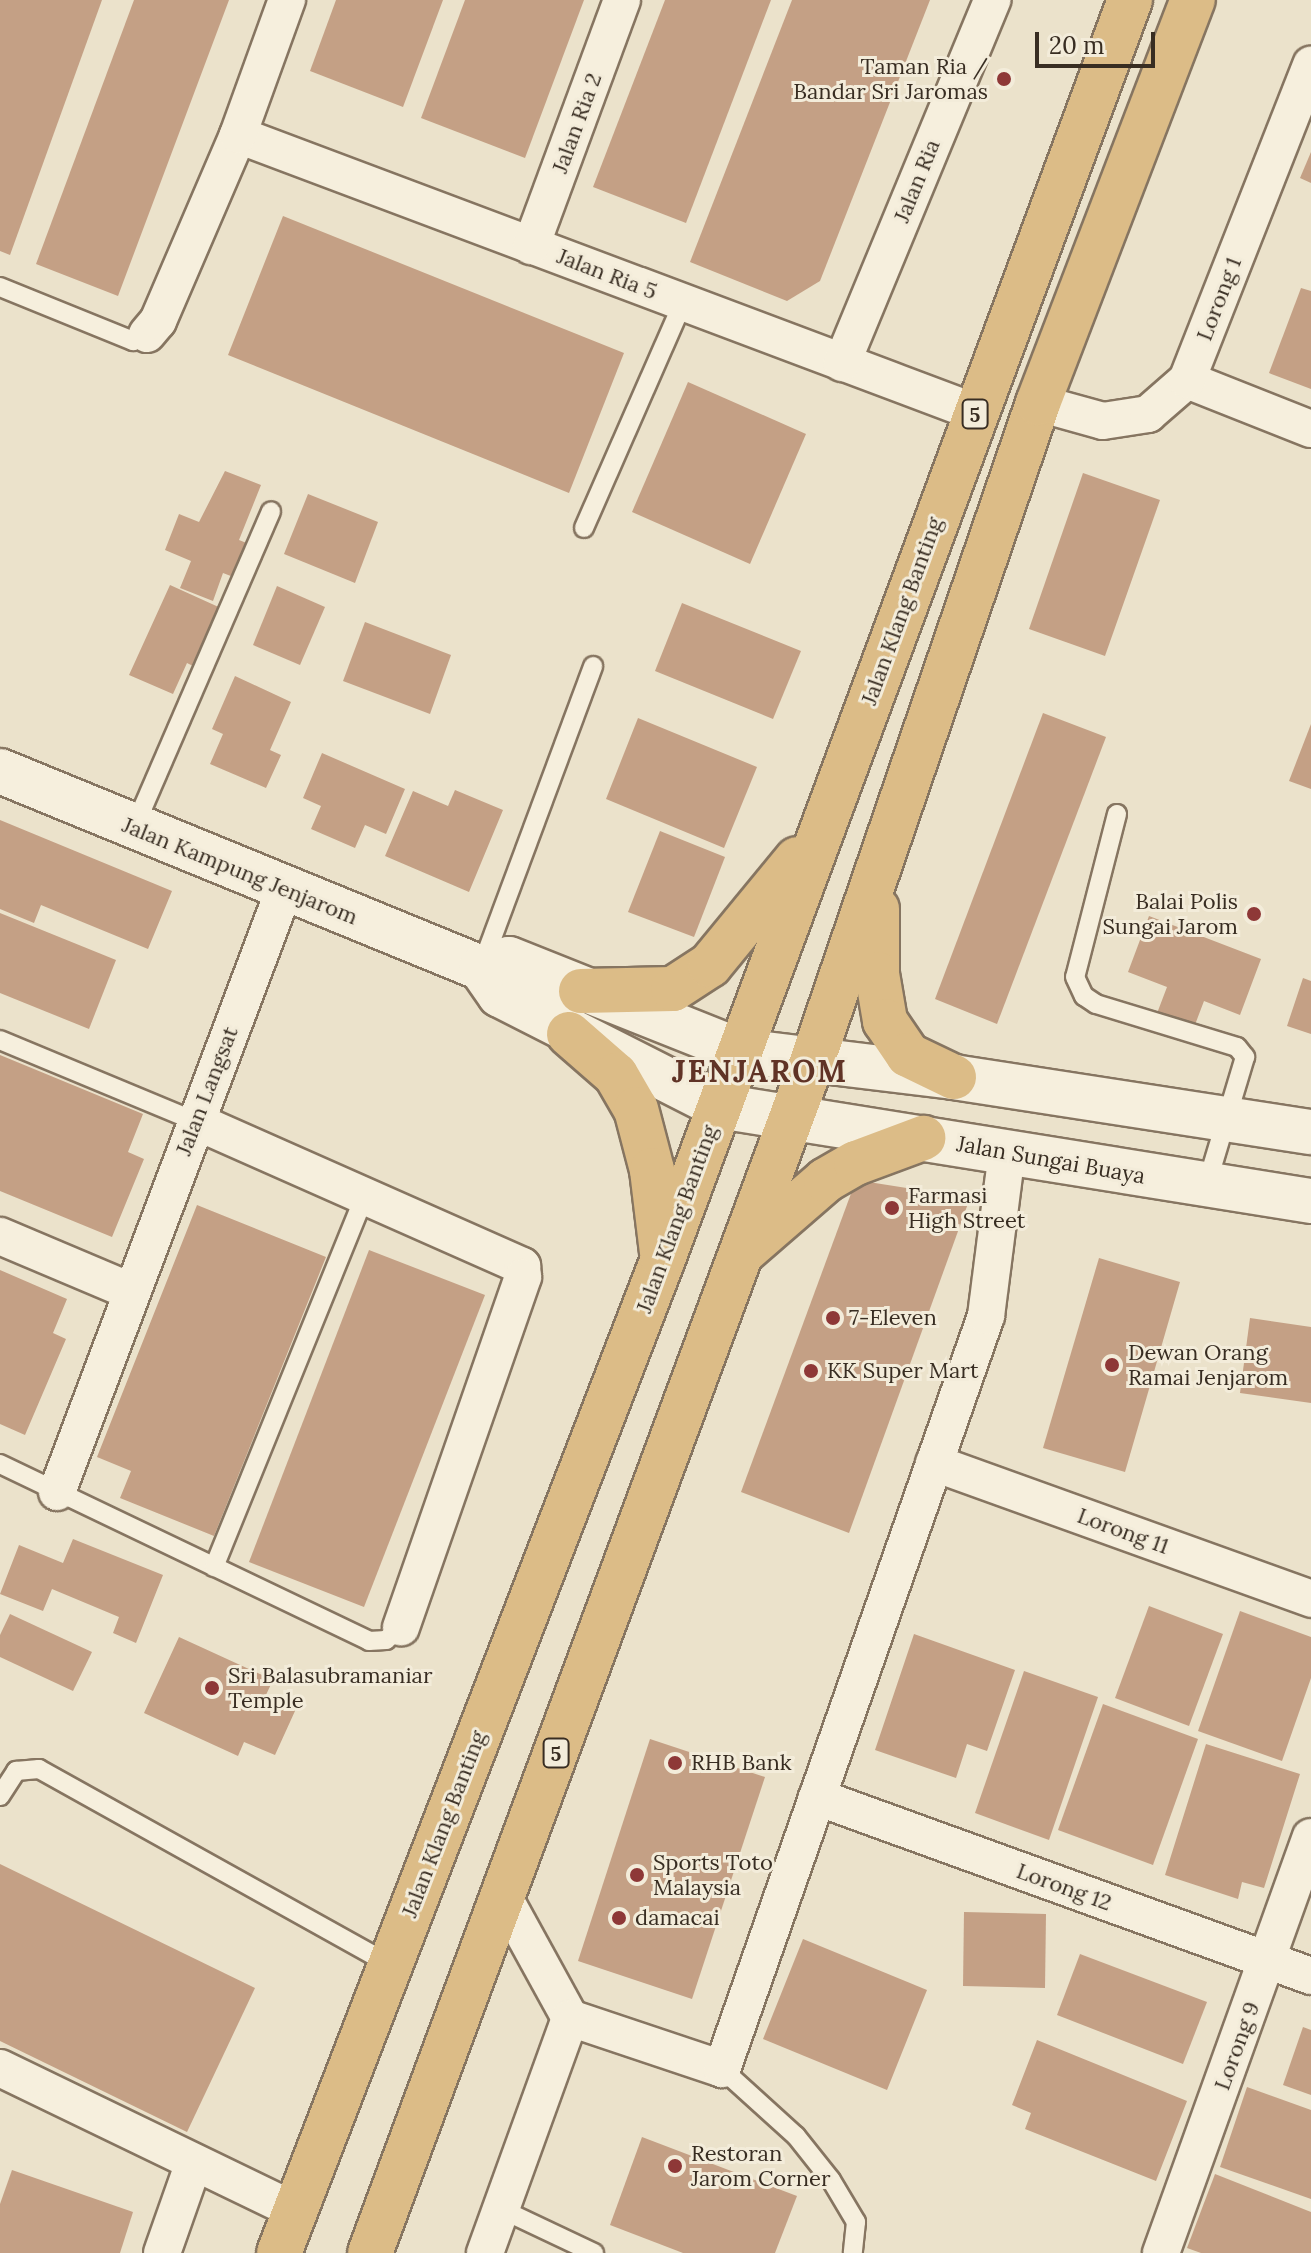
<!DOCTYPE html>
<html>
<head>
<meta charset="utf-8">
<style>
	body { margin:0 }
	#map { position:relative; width:1311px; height:2253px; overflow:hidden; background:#ebe2cb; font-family:Lora,serif }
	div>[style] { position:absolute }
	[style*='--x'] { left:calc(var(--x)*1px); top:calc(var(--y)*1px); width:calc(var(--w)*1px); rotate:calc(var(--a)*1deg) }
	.building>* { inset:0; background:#c4a085 }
	.roads { filter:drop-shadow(2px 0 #867561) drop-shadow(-2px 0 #867561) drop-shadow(0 2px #867561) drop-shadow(0 -2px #867561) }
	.service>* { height:18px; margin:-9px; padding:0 9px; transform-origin:9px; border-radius:9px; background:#f6efdd }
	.minor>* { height:36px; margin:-18px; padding:0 18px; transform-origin:18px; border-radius:18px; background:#f6efdd }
	.tertiary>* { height:44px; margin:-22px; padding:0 22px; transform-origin:22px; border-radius:22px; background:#f6efdd }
	.trunk>* { height:44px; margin:-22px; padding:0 22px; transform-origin:22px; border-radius:22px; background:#dcbc87 }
	.dots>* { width:22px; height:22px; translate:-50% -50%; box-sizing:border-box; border:4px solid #f3ecda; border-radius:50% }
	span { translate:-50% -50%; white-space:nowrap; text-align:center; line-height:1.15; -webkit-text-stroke:6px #f3ecda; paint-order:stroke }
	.shield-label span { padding:2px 6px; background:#f3ecda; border:2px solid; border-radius:6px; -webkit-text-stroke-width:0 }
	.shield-label { font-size:20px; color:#382d22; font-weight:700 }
	.poi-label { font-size:22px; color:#382d22 }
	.right { translate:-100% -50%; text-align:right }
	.left { translate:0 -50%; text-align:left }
	.street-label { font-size:22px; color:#382d22 }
	.district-label { font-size:30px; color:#603326; font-weight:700; letter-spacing:2px }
	.scale { position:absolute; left:1035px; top:32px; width:120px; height:36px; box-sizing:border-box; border:4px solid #382d22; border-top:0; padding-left:10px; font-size:24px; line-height:28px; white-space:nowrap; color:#382d22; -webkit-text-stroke:6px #f3ecda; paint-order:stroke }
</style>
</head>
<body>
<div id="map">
	<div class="building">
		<div style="clip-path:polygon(0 0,102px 0,10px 255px,0 251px)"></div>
		<div style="clip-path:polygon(134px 0,229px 0,118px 296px,36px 264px)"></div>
		<div style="clip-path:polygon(336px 0,443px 0,403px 107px,310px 71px)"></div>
		<div style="clip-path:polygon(465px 0,584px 0,525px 158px,421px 118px)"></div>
		<div style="clip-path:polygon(665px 0,771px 0,686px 223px,593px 187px)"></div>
		<div style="clip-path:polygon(792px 0,930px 0,820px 281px,787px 301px,690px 262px)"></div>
		<div style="clip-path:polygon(1311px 152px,1311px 183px,1300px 178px)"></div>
		<div style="clip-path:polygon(283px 216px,624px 353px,569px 493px,228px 355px)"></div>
		<div style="clip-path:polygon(1301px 288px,1311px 291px,1311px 389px,1269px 373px)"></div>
		<div style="clip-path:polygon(688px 382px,806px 434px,750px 564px,632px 512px)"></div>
		<div style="clip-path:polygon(225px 471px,261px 485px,239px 540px,249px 544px,236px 578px,223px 573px,213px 601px,180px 588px,191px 561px,165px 550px,179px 514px,199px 522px)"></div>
		<div style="clip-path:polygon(1083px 473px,1160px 500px,1105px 656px,1029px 629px)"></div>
		<div style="clip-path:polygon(308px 494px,378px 522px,355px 583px,284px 554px)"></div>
		<div style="clip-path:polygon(170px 585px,223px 609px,197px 668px,187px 663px,173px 694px,129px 675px)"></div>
		<div style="clip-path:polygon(277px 586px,325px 607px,300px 665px,253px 645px)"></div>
		<div style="clip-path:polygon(682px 603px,801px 651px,773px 719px,655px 671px)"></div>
		<div style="clip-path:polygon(365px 622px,451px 655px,430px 714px,343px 681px)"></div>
		<div style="clip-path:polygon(235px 676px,291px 702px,270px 750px,281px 755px,266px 788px,210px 764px,223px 734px,212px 729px)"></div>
		<div style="clip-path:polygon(1043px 713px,1106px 737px,997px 1024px,935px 999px)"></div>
		<div style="clip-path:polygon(638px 718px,757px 767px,724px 848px,606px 799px)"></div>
		<div style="clip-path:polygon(1311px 724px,1311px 789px,1289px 781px)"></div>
		<div style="clip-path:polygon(322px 753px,405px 789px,386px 834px,365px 825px,355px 848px,311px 829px,321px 806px,303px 798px)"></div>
		<div style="clip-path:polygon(455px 790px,503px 810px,469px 892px,385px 856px,413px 791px,448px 806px)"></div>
		<div style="clip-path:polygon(0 820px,172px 891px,148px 949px,41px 905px,34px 923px,0 909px)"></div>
		<div style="clip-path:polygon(660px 831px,725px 857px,694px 937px,628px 912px)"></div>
		<div style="clip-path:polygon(0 913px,116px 960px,89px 1029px,0 993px)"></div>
		<div style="clip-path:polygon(1149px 916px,1261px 959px,1240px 1015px,1204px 1001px,1193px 1030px,1156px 1016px,1167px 987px,1128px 972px)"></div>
		<div style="clip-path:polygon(1303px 978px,1311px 981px,1311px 1034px,1287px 1026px)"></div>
		<div style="clip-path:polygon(0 1055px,143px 1114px,128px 1152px,144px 1159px,112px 1237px,0 1191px)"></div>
		<div style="clip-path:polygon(856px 1180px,970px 1198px,849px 1533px,741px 1492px)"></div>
		<div style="clip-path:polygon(197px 1205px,326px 1257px,214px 1536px,120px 1498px,131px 1471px,97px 1457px)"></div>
		<div style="clip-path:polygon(369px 1250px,485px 1295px,364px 1607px,249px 1562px)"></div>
		<div style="clip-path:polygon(1099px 1258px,1180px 1282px,1125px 1472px,1043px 1448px)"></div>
		<div style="clip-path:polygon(0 1270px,67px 1299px,53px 1333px,66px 1339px,25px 1435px,0 1424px)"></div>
		<div style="clip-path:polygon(1250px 1318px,1311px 1327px,1311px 1403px,1240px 1393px)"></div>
		<div style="clip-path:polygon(73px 1539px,163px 1575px,136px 1643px,113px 1633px,119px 1617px,52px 1589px,43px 1611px,0 1594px,19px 1545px,63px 1563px)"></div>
		<div style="clip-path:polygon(1149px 1606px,1223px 1634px,1189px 1726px,1115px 1698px)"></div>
		<div style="clip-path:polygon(1240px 1611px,1311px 1637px,1311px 1678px,1282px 1761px,1198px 1731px)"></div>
		<div style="clip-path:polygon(10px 1614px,92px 1652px,73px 1691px,0 1657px,0 1635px)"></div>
		<div style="clip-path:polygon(914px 1634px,1015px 1670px,987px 1751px,967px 1744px,956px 1778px,875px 1750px)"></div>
		<div style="clip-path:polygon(179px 1637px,273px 1680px,265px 1697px,295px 1711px,275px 1755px,244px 1742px,238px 1756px,144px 1713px)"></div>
		<div style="clip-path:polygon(1024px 1671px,1098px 1697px,1049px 1840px,975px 1813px)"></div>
		<div style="clip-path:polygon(1103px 1704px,1198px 1739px,1153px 1865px,1058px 1830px)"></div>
		<div style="clip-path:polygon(650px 1739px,765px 1777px,692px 1999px,578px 1961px)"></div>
		<div style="clip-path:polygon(1206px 1744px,1300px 1774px,1264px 1888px,1242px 1882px,1238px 1899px,1165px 1875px)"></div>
		<div style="clip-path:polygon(0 1864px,255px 1988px,187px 2132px,0 2041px)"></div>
		<div style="clip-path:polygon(964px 1912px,1046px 1914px,1045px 1988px,963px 1986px)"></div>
		<div style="clip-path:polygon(803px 1939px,927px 1990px,887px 2090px,763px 2039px)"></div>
		<div style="clip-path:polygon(1080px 1954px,1207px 2002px,1183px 2064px,1057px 2015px)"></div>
		<div style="clip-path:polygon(1303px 2027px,1311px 2030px,1311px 2095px,1283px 2085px)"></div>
		<div style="clip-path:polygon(1037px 2040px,1187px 2101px,1156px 2181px,1025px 2129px,1031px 2113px,1012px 2105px)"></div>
		<div style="clip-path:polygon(1247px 2087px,1311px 2110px,1311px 2199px,1220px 2167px)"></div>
		<div style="clip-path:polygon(642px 2137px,797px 2196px,775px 2253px,683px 2253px,610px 2225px)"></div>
		<div style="clip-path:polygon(12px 2170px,133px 2212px,120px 2253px,0 2253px,0 2204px)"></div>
		<div style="clip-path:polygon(1215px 2174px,1311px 2212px,1311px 2253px,1201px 2253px,1187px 2248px)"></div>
	</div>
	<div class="roads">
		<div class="service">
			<div style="--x:0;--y:287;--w:144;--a:22.1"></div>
			<div style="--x:133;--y:341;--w:16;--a:-27"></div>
			<div style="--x:584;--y:528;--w:246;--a:-66.3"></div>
			<div style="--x:1117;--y:814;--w:168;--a:104.4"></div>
			<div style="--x:1075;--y:977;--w:21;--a:65"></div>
			<div style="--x:1084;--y:996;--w:14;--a:34"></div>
			<div style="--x:1096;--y:1004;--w:147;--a:17"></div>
			<div style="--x:1237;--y:1047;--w:13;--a:51"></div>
			<div style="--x:1245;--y:1057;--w:133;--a:106.7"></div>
			<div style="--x:134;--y:828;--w:345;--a:-66.6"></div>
			<div style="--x:482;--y:965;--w:319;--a:-69.6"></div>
			<div style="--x:0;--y:1040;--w:211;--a:22.6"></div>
			<div style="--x:0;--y:1464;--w:409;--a:25.6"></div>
			<div style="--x:369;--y:1641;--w:17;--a:-3"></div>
			<div style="--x:386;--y:1640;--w:20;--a:-41"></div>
			<div style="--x:214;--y:1567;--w:401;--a:-67.9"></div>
			<div style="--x:0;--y:1796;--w:30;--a:-57"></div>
			<div style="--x:16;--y:1771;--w:23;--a:-5"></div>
			<div style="--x:39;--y:1769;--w:401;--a:29.1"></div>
			<div style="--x:722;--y:2069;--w:100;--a:42.2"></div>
			<div style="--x:796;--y:2136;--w:56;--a:51.5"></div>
			<div style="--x:831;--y:2180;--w:49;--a:59.2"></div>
			<div style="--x:856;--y:2222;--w:31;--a:96"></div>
			<div style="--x:501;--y:2209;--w:103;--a:25.3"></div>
		</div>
		<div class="minor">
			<div style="--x:238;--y:135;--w:787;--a:20.6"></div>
			<div style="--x:531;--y:246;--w:262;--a:-69.7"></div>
			<div style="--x:147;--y:334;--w:17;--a:-50"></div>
			<div style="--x:158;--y:321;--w:202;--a:-66.7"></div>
			<div style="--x:238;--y:135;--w:144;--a:-70.1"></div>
			<div style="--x:842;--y:363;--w:393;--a:-67.5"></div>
			<div style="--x:1187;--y:380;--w:133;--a:21.6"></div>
			<div style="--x:1038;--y:403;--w:67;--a:15.5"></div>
			<div style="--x:1103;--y:421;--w:46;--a:-8.8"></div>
			<div style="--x:1148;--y:414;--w:52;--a:-41.1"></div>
			<div style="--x:1187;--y:380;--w:339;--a:-68.5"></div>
			<div style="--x:195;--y:1121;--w:358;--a:23.9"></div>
			<div style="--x:522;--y:1266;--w:11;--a:85"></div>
			<div style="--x:523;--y:1277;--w:371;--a:109.2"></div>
			<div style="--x:0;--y:1236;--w:141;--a:22.9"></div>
			<div style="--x:934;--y:1463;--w:401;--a:19.8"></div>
			<div style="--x:57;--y:1492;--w:643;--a:-69.34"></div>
			<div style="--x:817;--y:1797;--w:525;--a:19.92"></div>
			<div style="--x:503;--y:1896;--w:139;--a:61.2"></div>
			<div style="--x:570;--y:2018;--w:160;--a:18.5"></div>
			<div style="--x:722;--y:2069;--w:798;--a:-70.68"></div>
			<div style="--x:986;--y:1316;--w:166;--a:-82.7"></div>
			<div style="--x:0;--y:2068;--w:326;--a:25.8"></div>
			<div style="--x:162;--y:2253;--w:96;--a:-70.6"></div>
			<div style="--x:485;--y:2253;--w:250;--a:-70.1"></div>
			<div style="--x:1161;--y:2253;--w:442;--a:-70.2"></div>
		</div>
		<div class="tertiary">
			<div style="--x:0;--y:771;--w:520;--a:22.27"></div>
			<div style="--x:481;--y:968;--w:33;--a:55"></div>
			<div style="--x:500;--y:995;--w:246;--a:26.9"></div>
			<div style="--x:719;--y:1106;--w:600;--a:9.12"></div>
			<div style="--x:481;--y:968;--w:29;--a:-18"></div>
			<div style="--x:509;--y:959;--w:249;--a:21.7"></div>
			<div style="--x:740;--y:1051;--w:216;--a:6.9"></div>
			<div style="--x:954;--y:1077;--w:361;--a:8.8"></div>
		</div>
		<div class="trunk">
			<div style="--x:877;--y:909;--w:65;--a:90"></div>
			<div style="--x:877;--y:974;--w:48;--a:80.3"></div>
			<div style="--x:885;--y:1021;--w:41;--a:55.9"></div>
			<div style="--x:908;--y:1055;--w:51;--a:25.6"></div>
			<div style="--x:581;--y:991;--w:92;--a:-1.2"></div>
			<div style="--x:673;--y:989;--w:44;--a:-33"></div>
			<div style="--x:710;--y:965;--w:137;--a:-50.6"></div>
			<div style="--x:569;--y:1034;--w:62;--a:41.1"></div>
			<div style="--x:616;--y:1075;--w:39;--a:60"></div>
			<div style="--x:636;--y:1109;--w:63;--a:75.3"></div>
			<div style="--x:652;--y:1170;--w:84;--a:83.1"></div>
			<div style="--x:744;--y:1251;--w:108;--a:-40.9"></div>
			<div style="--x:826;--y:1180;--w:34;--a:-30"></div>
			<div style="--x:856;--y:1163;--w:72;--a:-20.5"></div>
			<div style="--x:279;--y:2253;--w:1066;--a:-68.88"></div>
			<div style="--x:663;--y:1259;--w:1343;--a:-69.65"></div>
			<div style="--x:370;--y:2253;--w:1270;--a:-69.64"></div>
			<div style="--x:812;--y:1062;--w:697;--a:-71.07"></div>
			<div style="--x:1038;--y:403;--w:432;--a:-69"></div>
		</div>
	</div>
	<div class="dots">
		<div style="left:1004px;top:79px;background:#8e3837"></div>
		<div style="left:1254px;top:914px;background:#8e3837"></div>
		<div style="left:892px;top:1208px;background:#8e3837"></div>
		<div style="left:833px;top:1318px;background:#8e3837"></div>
		<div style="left:1112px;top:1365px;background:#8e3837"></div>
		<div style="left:811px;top:1371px;background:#8e3837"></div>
		<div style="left:212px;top:1688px;background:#8e3837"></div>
		<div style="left:675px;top:1763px;background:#8e3837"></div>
		<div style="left:637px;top:1875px;background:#8e3837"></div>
		<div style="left:619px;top:1918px;background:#8e3837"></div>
		<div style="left:675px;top:2166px;background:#8e3837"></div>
	</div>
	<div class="shield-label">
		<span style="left:975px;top:414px">5</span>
		<span style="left:556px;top:1753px">5</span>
	</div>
	<div class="poi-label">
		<span class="right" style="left:988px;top:79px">Taman Ria /<br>Bandar Sri Jaromas</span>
		<span class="right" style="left:1238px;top:914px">Balai Polis<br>Sungai Jarom</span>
		<span class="left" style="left:908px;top:1208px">Farmasi<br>High Street</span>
		<span class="left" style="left:849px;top:1318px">7-Eleven</span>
		<span class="left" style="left:1128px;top:1365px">Dewan Orang<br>Ramai Jenjarom</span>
		<span class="left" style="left:827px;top:1371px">KK Super Mart</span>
		<span class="left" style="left:228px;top:1688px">Sri Balasubramaniar<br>Temple</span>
		<span class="left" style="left:691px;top:1763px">RHB Bank</span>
		<span class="left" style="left:653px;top:1875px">Sports Toto<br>Malaysia</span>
		<span class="left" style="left:635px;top:1918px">damacai</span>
		<span class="left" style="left:691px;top:2166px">Restoran<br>Jarom Corner</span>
	</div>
	<div class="street-label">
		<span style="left:577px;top:123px;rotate:-70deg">Jalan Ria 2</span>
		<span style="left:917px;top:181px;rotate:-68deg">Jalan Ria</span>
		<span style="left:607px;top:274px;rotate:21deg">Jalan Ria 5</span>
		<span style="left:1219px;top:299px;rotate:-69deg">Lorong 1</span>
		<span style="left:902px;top:611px;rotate:-70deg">Jalan Klang Banting</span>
		<span style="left:240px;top:871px;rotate:22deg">Jalan Kampung Jenjarom</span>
		<span style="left:207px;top:1091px;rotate:-69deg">Jalan Langsat</span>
		<span style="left:1051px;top:1160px;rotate:10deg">Jalan Sungai Buaya</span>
		<span style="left:677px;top:1219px;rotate:-70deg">Jalan Klang Banting</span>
		<span style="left:1123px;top:1531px;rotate:20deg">Lorong 11</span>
		<span style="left:444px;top:1824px;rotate:-69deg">Jalan Klang Banting</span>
		<span style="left:1064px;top:1887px;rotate:20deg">Lorong 12</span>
		<span style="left:1237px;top:2046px;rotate:-70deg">Lorong 9</span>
	</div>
	<div class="district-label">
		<span style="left:760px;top:1071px">JENJAROM</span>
	</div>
	<div class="scale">20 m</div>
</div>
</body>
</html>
